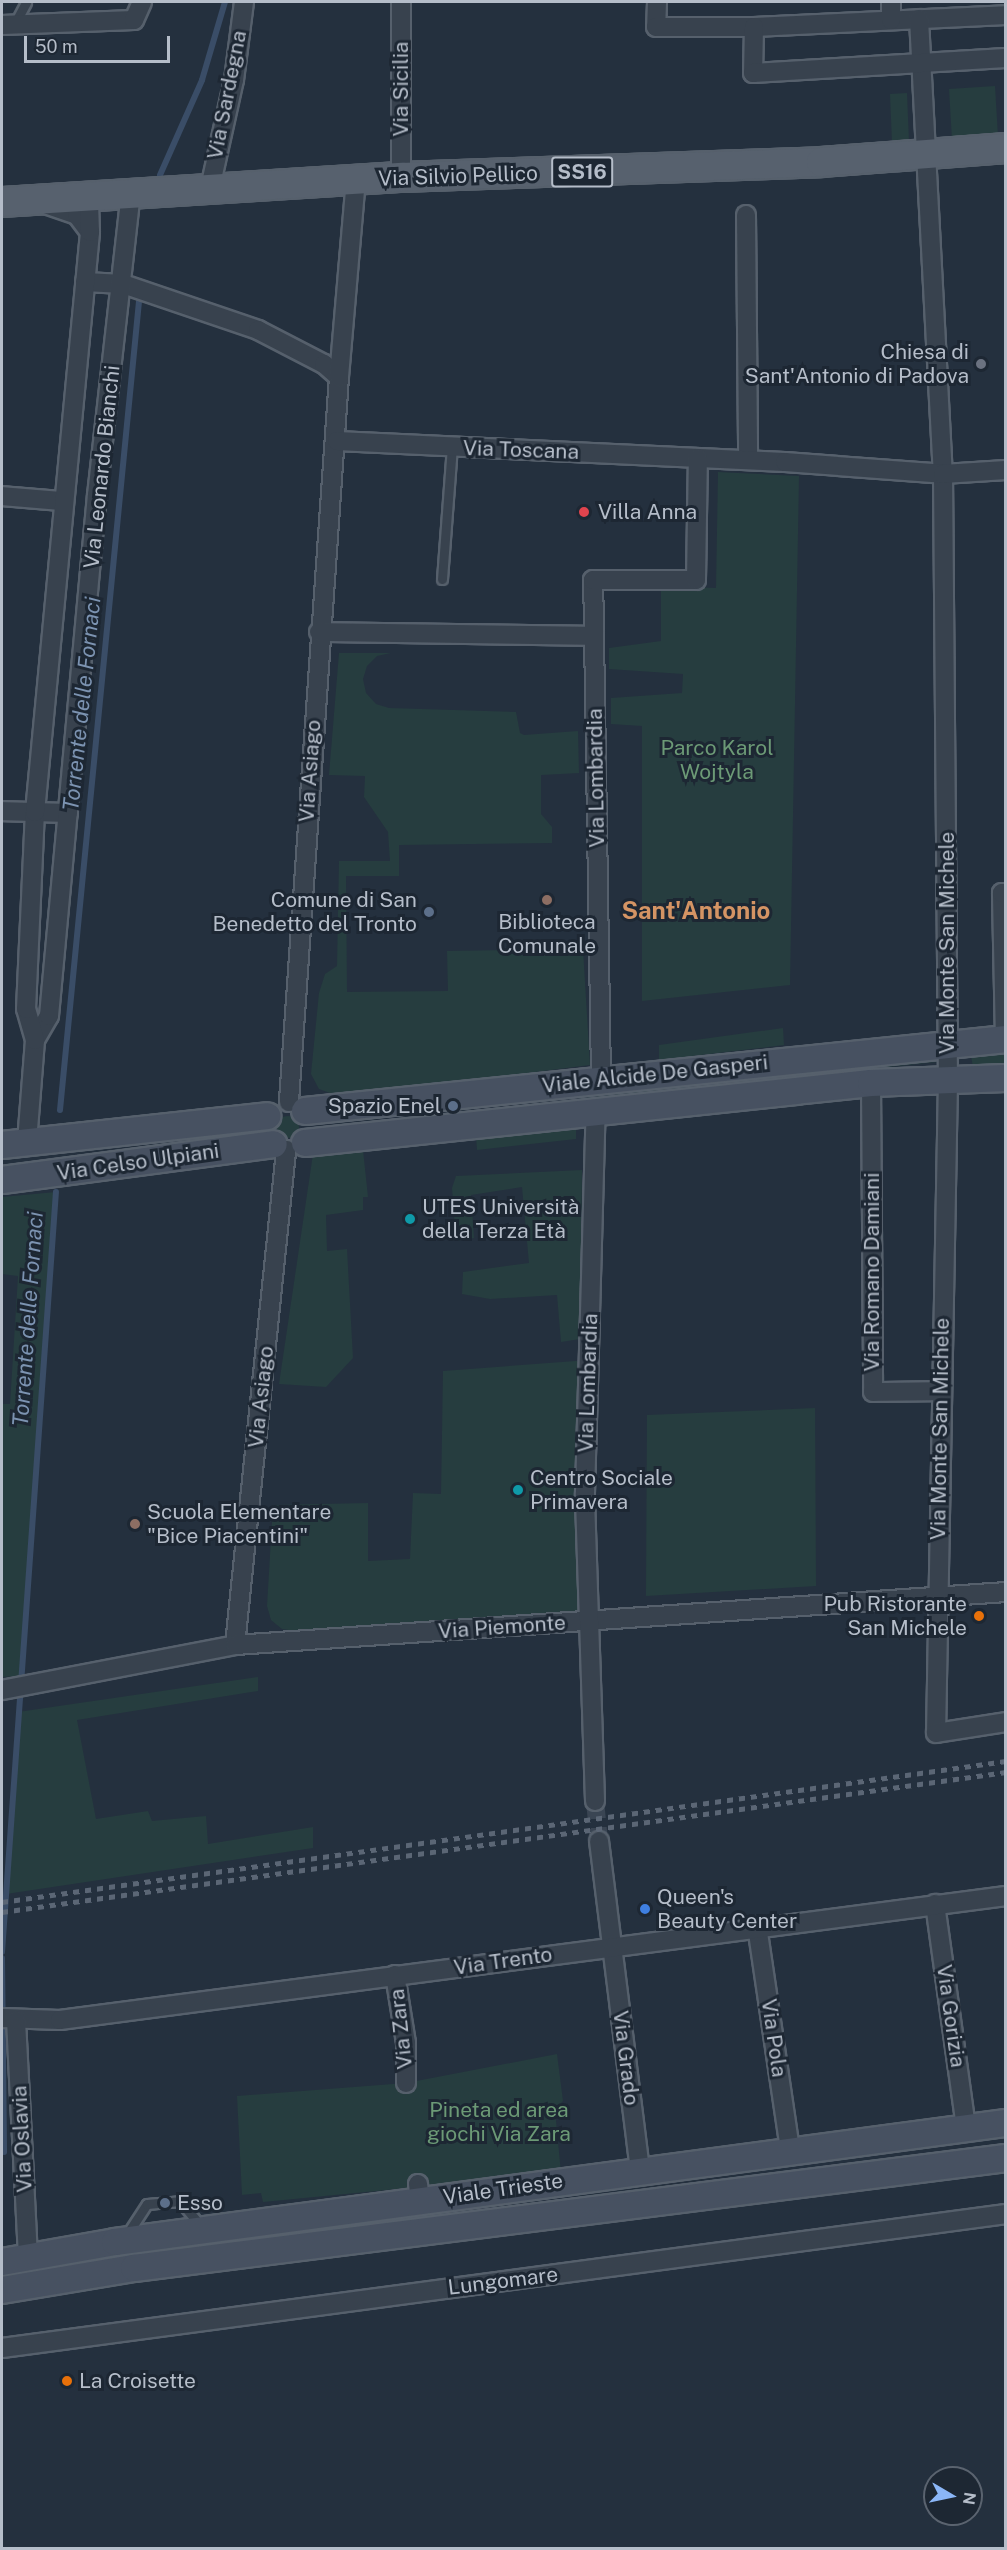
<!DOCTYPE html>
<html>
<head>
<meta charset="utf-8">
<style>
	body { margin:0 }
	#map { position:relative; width:1007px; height:2550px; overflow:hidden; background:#24303e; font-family:"Public Sans",sans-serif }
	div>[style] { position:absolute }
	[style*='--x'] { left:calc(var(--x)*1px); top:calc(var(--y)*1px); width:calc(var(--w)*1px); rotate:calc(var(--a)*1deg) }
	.green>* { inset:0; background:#263d3f }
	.round { border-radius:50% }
	.stream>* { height:6px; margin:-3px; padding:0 3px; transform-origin:3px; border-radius:3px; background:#3a4d67 }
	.street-tunnel>* { height:18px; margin-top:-9px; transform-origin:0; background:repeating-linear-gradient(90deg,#3a4553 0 18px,transparent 0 27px) }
	.roads { filter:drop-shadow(2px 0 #56606c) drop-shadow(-2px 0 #56606c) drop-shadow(0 2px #56606c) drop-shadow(0 -2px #56606c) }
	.lane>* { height:9px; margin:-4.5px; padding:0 4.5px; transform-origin:4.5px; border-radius:4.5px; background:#38424e }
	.street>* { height:18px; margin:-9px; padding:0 9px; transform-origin:9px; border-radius:9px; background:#38424e }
	.secondary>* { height:26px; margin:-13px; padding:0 13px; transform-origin:13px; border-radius:13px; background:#475161 }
	.primary>* { height:28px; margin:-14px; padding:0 14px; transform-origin:14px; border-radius:14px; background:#57616e }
	.rail>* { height:4.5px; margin-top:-2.25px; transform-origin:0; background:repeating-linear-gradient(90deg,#5b6675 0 6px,transparent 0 12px) }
	.dots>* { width:16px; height:16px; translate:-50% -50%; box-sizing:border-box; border:3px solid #1d2733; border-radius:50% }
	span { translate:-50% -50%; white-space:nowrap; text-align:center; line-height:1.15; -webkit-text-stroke:6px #1d2733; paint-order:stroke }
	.shield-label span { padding:2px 4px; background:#1d2733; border:2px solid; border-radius:4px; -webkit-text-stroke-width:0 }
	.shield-label { font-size:20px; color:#b5bdc9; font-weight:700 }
	.street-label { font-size:21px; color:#b5bdc9 }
	.poi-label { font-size:21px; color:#b5bdc9 }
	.right { translate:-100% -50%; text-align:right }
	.left { translate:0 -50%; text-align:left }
	.park-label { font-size:21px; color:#6c9a76 }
	.water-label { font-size:22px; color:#7c93b1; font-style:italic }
	.quarter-label { font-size:24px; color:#d49464; font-weight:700 }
	.frame { position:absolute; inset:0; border:3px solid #b5bdc9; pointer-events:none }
	.north { position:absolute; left:923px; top:2466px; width:60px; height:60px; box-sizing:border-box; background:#1d2733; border:2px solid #5a636f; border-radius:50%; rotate:99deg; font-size:16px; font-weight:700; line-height:24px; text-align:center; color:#b5bdc9 }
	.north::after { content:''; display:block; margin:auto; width:21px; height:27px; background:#8bb6f7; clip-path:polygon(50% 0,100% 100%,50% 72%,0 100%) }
	.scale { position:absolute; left:24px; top:36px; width:146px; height:27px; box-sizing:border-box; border:3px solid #b5bdc9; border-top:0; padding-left:8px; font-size:18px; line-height:21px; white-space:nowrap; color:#b5bdc9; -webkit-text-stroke:4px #1d2733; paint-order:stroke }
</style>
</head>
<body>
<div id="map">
	<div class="green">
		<div style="clip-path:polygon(995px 86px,998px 136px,952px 140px,949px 89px)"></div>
		<div style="clip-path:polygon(907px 93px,909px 142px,892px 143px,890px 94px)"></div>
		<div style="clip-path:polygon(718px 472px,799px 476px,790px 985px,642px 1001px,642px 726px,611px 724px,611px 698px,682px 693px,683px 674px,609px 669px,609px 648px,661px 641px,661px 586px,716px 588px)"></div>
		<div style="clip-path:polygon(339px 653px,391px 653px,377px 656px,367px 666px,363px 679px,366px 693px,376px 704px,389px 708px,516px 712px,520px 733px,524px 735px,578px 731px,579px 773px,541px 775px,541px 814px,552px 827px,552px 843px,399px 845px,399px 876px,346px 876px,347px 992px,448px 991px,447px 951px,583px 949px,590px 1065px,341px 1097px,319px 1089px,311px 1074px,319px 993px,325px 974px,337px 966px,339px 861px,390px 861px,388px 832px,364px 797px,365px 776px,329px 775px)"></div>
		<div style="clip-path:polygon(783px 1028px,784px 1045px,659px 1060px,659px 1045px)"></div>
		<div style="clip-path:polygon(1005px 1054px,1005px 1065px,973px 1067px,971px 1056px)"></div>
		<div style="clip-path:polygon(941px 1057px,937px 1062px,737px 1082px,740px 1075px)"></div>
		<div style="clip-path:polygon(688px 1086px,681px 1090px,562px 1104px,344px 1130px,338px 1127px)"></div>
		<div class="round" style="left:277px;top:1116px;width:22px;height:22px"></div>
		<div style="clip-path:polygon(576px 1125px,576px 1139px,477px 1150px,476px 1136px)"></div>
		<div style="clip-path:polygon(363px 1150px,368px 1197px,363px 1197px,363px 1210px,326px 1215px,327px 1251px,347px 1249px,353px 1358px,326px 1387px,279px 1384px,313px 1154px)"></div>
		<div style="clip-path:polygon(582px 1170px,580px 1339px,561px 1342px,557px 1295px,490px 1299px,462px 1294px,463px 1272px,529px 1263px,522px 1187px,471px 1195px,474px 1238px,456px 1241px,452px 1188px,456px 1176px)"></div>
		<div style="clip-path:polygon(56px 1192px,21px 1676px,2px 1677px,2px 1404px,10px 1404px,18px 1276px,2px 1274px,2px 1197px)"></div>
		<div style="clip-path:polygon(589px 1360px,581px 1612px,295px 1631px,282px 1629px,271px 1620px,267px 1606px,273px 1505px,368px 1503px,368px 1561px,410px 1559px,413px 1493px,441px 1494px,443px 1371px)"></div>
		<div style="clip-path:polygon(815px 1408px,816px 1586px,646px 1596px,647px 1415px)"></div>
		<div style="clip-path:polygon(258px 1677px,258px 1691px,77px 1720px,96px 1819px,148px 1811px,152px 1821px,206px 1816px,208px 1844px,313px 1827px,313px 1848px,6px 1894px,18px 1712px)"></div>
		<div style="clip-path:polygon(557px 2054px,563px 2101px,555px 2110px,561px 2173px,263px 2202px,261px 2193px,242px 2195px,237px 2096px,406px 2083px)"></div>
	</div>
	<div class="stream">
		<div style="--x:160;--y:175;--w:104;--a:-66.1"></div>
		<div style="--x:202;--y:80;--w:81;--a:-73.6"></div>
		<div style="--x:60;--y:1110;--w:812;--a:-84.42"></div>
		<div style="--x:2;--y:1952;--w:762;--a:-85.94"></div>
		<div style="--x:2;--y:1958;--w:194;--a:89.4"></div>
	</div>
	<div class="street-tunnel">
		<div style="--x:595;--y:1801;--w:40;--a:84.3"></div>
	</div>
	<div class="roads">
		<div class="lane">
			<div style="--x:14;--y:25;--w:26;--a:-62"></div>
			<div style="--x:442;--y:579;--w:132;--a:-85.7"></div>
			<div style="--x:126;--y:2236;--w:38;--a:-57"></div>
			<div style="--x:147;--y:2204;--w:33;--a:-5"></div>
			<div style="--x:180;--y:2201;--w:35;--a:50"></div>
		</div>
		<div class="street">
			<div style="--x:401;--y:2;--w:175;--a:90"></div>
			<div style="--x:657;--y:2;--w:25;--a:92"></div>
			<div style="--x:656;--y:27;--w:98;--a:0"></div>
			<div style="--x:754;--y:27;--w:252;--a:-2.7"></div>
			<div style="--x:891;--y:2;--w:18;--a:90"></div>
			<div style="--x:919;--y:19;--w:456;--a:87"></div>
			<div style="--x:943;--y:474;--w:606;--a:89.53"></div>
			<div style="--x:948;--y:1080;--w:653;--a:91.05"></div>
			<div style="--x:936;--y:1733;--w:71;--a:-8.9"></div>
			<div style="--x:2;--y:25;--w:132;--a:-2.2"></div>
			<div style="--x:134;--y:20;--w:20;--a:-66"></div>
			<div style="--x:754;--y:27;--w:46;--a:91.2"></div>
			<div style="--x:753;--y:73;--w:253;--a:-3.4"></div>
			<div style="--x:210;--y:188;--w:111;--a:-77.5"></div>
			<div style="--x:234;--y:80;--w:79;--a:-82.7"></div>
			<div style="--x:45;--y:204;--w:34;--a:19"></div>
			<div style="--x:77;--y:215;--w:21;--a:53"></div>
			<div style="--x:746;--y:215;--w:245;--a:89.5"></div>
			<div style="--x:85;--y:282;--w:38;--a:3"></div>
			<div style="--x:123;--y:284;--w:143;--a:18.8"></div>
			<div style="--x:258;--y:330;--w:74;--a:27.3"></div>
			<div style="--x:324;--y:364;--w:20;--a:41"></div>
			<div style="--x:339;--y:377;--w:727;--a:93.95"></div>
			<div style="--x:339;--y:377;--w:198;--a:-85.1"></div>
			<div style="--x:337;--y:441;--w:448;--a:2.7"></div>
			<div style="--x:785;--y:462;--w:158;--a:4.3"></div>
			<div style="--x:943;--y:474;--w:63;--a:-3.6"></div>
			<div style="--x:2;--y:496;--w:59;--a:4.8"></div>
			<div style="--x:319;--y:632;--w:275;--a:0.8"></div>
			<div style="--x:2;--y:811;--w:66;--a:1.7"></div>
			<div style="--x:1005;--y:1039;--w:146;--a:-91.2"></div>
			<div style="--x:1002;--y:893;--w:4;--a:0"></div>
			<div style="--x:35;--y:1040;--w:28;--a:-60"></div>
			<div style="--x:49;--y:1016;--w:523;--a:-84.74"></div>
			<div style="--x:97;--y:495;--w:305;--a:-83.6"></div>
			<div style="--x:601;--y:1079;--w:499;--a:-90.9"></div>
			<div style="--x:593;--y:580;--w:103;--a:0"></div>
			<div style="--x:696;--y:580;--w:122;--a:-89.1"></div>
			<div style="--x:871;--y:1083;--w:309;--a:89.6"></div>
			<div style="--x:873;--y:1392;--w:68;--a:-0.8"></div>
			<div style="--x:27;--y:1142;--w:102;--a:-85.5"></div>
			<div style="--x:35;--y:1040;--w:32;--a:-106"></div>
			<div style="--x:26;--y:1009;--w:197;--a:-87.4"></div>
			<div style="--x:35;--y:812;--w:583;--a:-84.58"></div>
			<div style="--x:90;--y:232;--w:36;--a:-92"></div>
			<div style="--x:235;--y:1645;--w:498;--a:-84.1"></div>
			<div style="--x:2;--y:1690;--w:237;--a:-10.9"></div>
			<div style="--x:235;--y:1645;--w:773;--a:-3.93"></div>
			<div style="--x:595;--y:1801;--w:308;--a:-91.9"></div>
			<div style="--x:585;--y:1493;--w:384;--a:-88.4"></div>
			<div style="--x:599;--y:1841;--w:331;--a:82.9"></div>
			<div style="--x:935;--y:1904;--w:225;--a:82.1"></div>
			<div style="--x:757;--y:1926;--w:225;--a:81.6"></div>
			<div style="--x:395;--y:1975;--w:69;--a:80.8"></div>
			<div style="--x:406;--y:2043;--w:40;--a:90"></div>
			<div style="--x:2;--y:2018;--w:58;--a:2"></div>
			<div style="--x:60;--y:2020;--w:954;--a:-7.47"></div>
			<div style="--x:16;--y:2020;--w:238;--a:87.1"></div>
			<div style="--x:418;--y:2184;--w:16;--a:83"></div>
			<div style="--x:2;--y:2348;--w:1013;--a:-7.6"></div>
		</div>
		<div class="secondary">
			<div style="--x:305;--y:1111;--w:705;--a:-5.86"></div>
			<div style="--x:305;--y:1143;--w:569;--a:-6.05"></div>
			<div style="--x:871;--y:1083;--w:135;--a:-2.1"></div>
			<div style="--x:2;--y:1145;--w:267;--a:-6.2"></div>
			<div style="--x:2;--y:1180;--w:274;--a:-7.5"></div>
			<div style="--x:2;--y:2262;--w:115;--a:-10"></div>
			<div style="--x:115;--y:2242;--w:899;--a:-7.61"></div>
			<div style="--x:2;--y:2290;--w:134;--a:-9.5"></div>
			<div style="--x:134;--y:2268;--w:879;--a:-7.19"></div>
		</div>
		<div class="primary">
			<div style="--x:2;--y:202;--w:400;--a:-3.6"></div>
			<div style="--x:401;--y:177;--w:420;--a:-2"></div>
			<div style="--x:821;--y:162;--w:186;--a:-4.3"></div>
		</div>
	</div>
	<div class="rail">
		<div style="--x:2;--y:1902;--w:1014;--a:-7.99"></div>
		<div style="--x:2;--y:1912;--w:1014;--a:-7.94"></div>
	</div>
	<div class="dots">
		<div style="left:981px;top:364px;background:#6b7280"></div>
		<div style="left:584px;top:512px;background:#e0444e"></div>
		<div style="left:547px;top:900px;background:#8d6e63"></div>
		<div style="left:429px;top:912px;background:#5c6f8a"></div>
		<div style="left:453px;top:1106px;background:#5c6f8a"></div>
		<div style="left:410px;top:1219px;background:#0f9aa8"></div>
		<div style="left:518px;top:1490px;background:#0f9aa8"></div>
		<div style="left:135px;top:1524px;background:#8d6e63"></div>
		<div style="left:979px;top:1616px;background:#e8710a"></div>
		<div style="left:645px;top:1909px;background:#3f7fe0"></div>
		<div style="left:165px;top:2203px;background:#5c6f8a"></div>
		<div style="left:67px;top:2381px;background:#e8710a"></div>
	</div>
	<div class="shield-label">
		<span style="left:582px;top:172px">SS16</span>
	</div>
	<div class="street-label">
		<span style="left:401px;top:89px;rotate:-90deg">Via Sicilia</span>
		<span style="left:227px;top:95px;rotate:-79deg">Via Sardegna</span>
		<span style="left:458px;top:176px;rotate:-2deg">Via Silvio Pellico</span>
		<span style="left:521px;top:450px;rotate:2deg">Via Toscana</span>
		<span style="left:102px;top:467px;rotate:-84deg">Via Leonardo Bianchi</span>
		<span style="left:310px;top:771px;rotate:-86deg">Via Asiago</span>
		<span style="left:596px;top:778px;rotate:-91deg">Via Lombardia</span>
		<span style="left:947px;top:943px;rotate:-90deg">Via Monte San Michele</span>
		<span style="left:655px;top:1074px;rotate:-6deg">Viale Alcide De Gasperi</span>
		<span style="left:138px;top:1162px;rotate:-8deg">Via Celso Ulpiani</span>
		<span style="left:872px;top:1272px;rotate:-90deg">Via Romano Damiani</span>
		<span style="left:588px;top:1383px;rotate:-88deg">Via Lombardia</span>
		<span style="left:261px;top:1397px;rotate:-84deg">Via Asiago</span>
		<span style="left:940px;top:1429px;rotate:-89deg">Via Monte San Michele</span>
		<span style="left:502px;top:1627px;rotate:-4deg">Via Piemonte</span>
		<span style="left:503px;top:1961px;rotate:-8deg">Via Trento</span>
		<span style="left:951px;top:2016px;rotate:82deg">Via Gorizia</span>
		<span style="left:401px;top:2029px;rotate:-96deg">Via Zara</span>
		<span style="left:774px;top:2038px;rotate:82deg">Via Pola</span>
		<span style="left:626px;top:2058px;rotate:83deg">Via Grado</span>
		<span style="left:22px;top:2139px;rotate:-93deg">Via Oslavia</span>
		<span style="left:503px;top:2189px;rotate:-8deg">Viale Trieste</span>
		<span style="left:503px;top:2281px;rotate:-7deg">Lungomare</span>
	</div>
	<div class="poi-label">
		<span class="right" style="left:969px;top:364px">Chiesa di<br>Sant'Antonio di Padova</span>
		<span class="left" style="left:598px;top:512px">Villa Anna</span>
		<span class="right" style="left:417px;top:912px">Comune di San<br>Benedetto del Tronto</span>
		<span style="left:547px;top:934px">Biblioteca<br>Comunale</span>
		<span class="right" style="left:441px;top:1106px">Spazio Enel</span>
		<span class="left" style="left:422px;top:1219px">UTES Università<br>della Terza Età</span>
		<span class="left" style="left:530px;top:1490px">Centro Sociale<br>Primavera</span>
		<span class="left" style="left:147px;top:1524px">Scuola Elementare<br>"Bice Piacentini"</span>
		<span class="right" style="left:967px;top:1616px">Pub Ristorante<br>San Michele</span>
		<span class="left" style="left:657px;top:1909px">Queen's<br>Beauty Center</span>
		<span class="left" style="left:177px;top:2203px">Esso</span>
		<span class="left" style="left:79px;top:2381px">La Croisette</span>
	</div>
	<div class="park-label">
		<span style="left:717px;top:760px">Parco Karol<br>Wojtyla</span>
		<span style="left:499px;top:2122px">Pineta ed area<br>giochi Via Zara</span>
	</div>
	<div class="water-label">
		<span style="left:82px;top:704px;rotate:-84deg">Torrente delle Fornaci</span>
		<span style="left:28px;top:1319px;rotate:-86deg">Torrente delle Fornaci</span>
	</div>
	<div class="quarter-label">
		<span style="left:696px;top:911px">Sant'Antonio</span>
	</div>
	<div class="frame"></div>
	<div class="north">N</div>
	<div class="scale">50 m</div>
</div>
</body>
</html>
